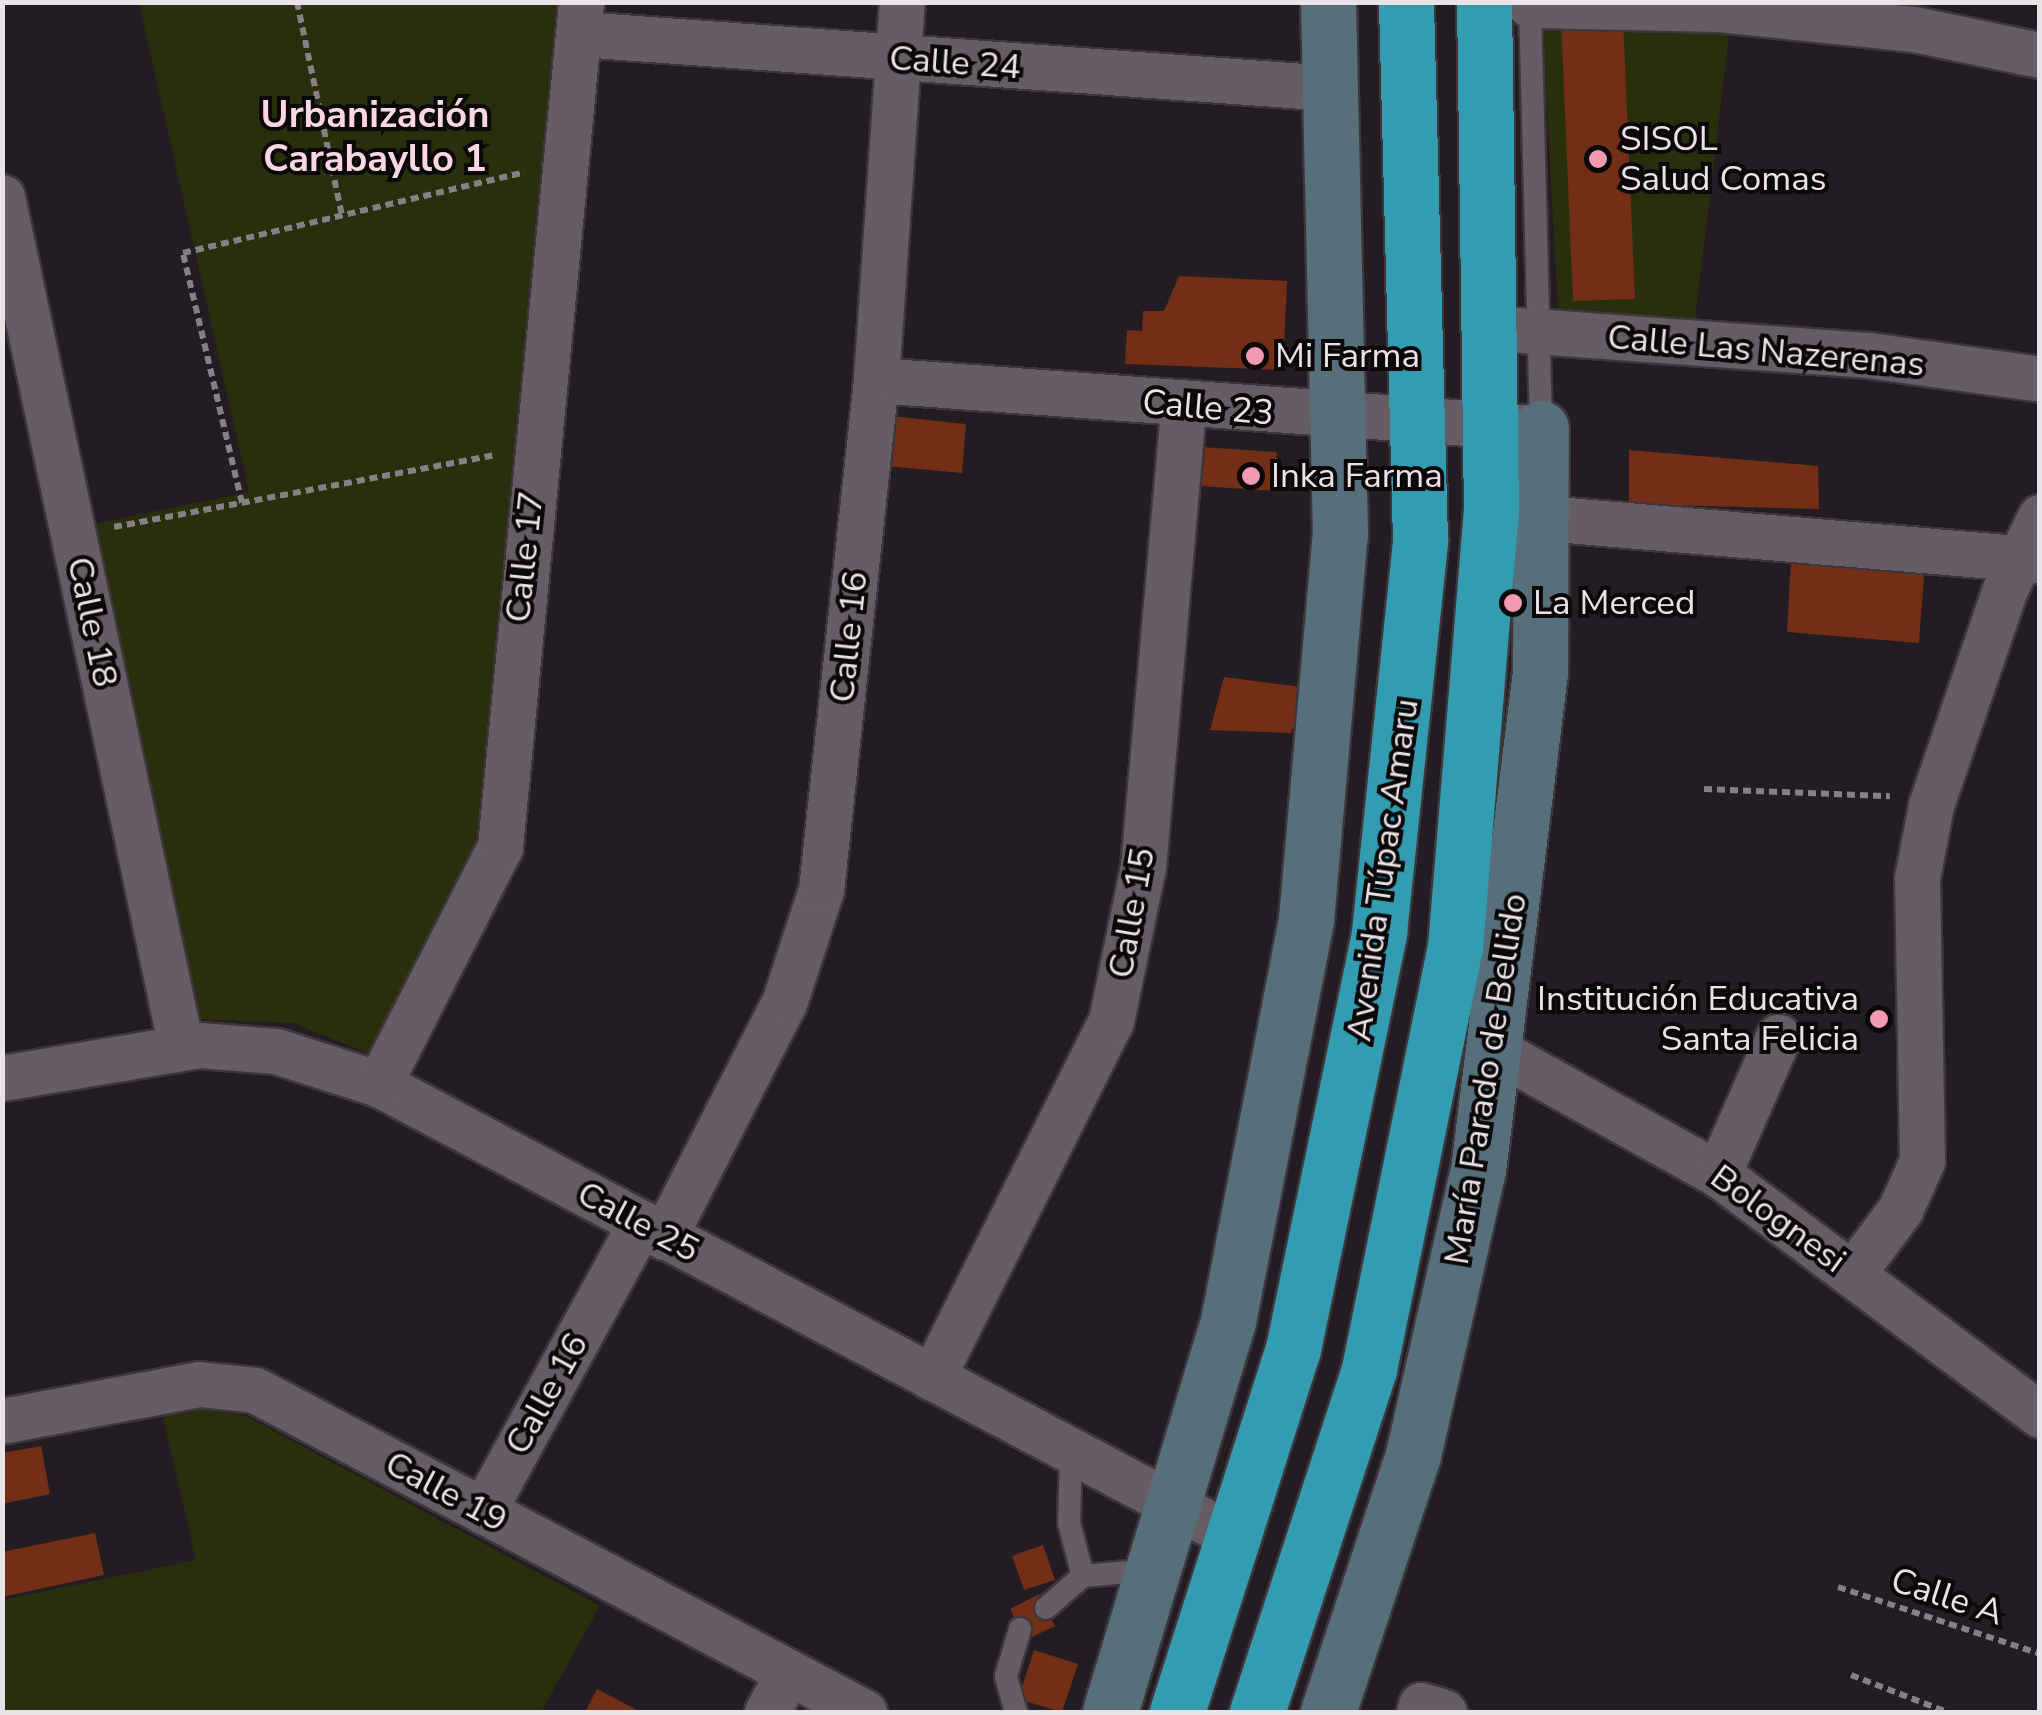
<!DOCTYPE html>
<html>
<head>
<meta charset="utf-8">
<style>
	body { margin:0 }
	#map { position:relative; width:2042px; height:1715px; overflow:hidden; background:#231c23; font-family:"Nunito Sans",sans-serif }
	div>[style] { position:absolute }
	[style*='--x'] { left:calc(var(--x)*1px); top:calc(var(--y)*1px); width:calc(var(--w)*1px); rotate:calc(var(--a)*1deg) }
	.green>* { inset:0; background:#292f0c }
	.building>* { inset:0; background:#722e16 }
	.path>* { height:6px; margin-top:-3px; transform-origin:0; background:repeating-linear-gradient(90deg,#868086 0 8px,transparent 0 13px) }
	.roads { filter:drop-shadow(2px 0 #3d373c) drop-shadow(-2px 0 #3d373c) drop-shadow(0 2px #3d373c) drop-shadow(0 -2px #3d373c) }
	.lane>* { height:22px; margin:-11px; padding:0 11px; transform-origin:11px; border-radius:11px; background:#655c64 }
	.street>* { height:45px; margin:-22.5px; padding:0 22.5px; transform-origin:22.5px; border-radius:22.5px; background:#655c64 }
	.secondary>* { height:55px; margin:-27.5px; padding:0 27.5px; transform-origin:27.5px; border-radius:27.5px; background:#566f7b }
	.highway>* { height:55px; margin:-27.5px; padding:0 27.5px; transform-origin:27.5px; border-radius:27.5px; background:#349cb0 }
	.dots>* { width:28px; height:28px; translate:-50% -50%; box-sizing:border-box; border:5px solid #0b080a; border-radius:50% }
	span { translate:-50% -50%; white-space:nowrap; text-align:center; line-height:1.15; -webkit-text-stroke:8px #0b080a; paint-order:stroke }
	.street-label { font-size:35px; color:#e8e3e7 }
	.poi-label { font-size:35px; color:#e8e3e7 }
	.left { translate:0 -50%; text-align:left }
	.right { translate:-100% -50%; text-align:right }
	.neighbourhood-label { font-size:38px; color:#fbd8e1; font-weight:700 }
	.frame { position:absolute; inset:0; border:5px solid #e8e3e7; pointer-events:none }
</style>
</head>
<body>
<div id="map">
	<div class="green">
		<div style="clip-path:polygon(139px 3px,567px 3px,486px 842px,377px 1057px,293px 1023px,191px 1019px,84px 526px,249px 492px)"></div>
		<div style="clip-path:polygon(1541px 3px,1733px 3px,1695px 320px,1558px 309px)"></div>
		<div style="clip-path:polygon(193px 1405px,246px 1416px,600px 1606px,541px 1712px,3px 1712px,2px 1600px,196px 1560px,162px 1412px)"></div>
	</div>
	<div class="building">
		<div style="clip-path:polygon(1623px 17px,1635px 299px,1573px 301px,1561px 20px)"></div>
		<div style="clip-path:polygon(1179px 276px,1287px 281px,1283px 370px,1125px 364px,1127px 330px,1142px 331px,1143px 311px,1164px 311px)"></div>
		<div style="clip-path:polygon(890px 416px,966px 424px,962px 473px,885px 466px)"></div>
		<div style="clip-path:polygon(1201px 447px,1277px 452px,1274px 491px,1199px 486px)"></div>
		<div style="clip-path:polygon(1629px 450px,1818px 466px,1819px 509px,1629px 504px)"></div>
		<div style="clip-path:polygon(1791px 560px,1925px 562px,1919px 643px,1787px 632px)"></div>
		<div style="clip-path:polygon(1224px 677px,1309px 688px,1291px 733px,1210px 730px)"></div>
		<div style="clip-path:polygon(41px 1446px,50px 1494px,2px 1504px,2px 1453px)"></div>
		<div style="clip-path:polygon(95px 1533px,104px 1575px,2px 1597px,2px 1552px)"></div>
		<div style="clip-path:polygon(1043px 1545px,1055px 1580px,1024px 1590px,1012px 1556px)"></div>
		<div style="clip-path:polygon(1039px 1594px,1055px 1626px,1026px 1640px,1010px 1609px)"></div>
		<div style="clip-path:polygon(1034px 1650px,1078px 1664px,1062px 1712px,1018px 1699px)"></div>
		<div style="clip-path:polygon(597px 1689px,641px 1712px,585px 1712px)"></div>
	</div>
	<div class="path">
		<div style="--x:297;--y:2;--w:218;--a:78.1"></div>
		<div style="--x:242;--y:503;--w:257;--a:-103.3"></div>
		<div style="--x:183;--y:253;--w:351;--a:-13.3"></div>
		<div style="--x:114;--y:527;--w:388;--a:-10.7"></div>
		<div style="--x:1704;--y:789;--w:186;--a:2.2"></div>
		<div style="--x:1838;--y:1587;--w:213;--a:18.3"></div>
		<div style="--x:1851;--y:1675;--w:103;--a:21.1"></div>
	</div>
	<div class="roads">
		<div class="lane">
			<div style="--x:1530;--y:5;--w:423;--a:88.5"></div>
			<div style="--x:1071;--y:1455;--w:68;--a:91.7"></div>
			<div style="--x:1069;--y:1523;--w:55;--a:75.2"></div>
			<div style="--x:1046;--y:1608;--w:49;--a:-40.9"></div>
			<div style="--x:1083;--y:1576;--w:68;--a:-5"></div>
			<div style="--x:1016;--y:1712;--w:37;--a:-106"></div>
			<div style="--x:1006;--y:1676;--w:49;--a:-73.4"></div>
		</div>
		<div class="street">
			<div style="--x:1530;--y:5;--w:189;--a:1.2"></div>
			<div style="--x:1719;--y:9;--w:196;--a:5.9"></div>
			<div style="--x:1914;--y:29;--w:129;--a:11.7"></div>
			<div style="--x:580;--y:34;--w:753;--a:4.11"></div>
			<div style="--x:2;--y:197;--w:869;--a:78.11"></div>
			<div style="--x:1491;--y:328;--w:378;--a:4.1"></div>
			<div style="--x:1868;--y:355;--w:174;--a:7.9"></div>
			<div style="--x:876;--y:380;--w:648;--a:4.16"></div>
			<div style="--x:1508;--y:515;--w:534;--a:4.83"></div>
			<div style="--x:1497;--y:1051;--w:253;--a:29.1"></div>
			<div style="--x:1718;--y:1174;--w:402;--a:36.8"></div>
			<div style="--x:2;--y:1078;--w:200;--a:-9.5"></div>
			<div style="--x:199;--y:1045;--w:77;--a:4.5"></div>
			<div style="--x:276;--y:1051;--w:108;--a:17.8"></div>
			<div style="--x:379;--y:1084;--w:972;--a:27.91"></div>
			<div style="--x:379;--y:1084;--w:266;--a:-63"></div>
			<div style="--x:500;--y:847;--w:849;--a:-84.52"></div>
			<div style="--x:1718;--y:1174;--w:150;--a:-66.3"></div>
			<div style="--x:664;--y:1237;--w:263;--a:-62.9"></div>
			<div style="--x:784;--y:1003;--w:119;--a:-71.9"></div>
			<div style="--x:821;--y:890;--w:513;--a:-83.84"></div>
			<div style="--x:876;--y:380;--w:379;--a:-86.1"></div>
			<div style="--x:1853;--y:1273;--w:79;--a:-53.3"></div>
			<div style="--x:1900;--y:1210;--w:54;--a:-65.8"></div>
			<div style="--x:1922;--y:1161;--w:283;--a:-91"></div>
			<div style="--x:1917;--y:878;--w:74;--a:-79.1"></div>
			<div style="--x:1931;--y:805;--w:228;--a:-71.1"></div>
			<div style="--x:2005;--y:589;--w:80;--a:-64.1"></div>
			<div style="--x:932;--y:1378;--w:399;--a:-63.4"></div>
			<div style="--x:1111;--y:1021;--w:157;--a:-78.3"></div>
			<div style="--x:1143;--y:867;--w:463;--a:-85"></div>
			<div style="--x:2;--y:1421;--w:200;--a:-10.6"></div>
			<div style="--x:199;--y:1384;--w:56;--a:6.1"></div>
			<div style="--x:255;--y:1390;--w:689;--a:27.87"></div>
			<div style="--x:483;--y:1511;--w:327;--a:-61.3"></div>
			<div style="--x:767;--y:1712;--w:44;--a:-61.7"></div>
			<div style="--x:1419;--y:1712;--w:7;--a:-74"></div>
			<div style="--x:1421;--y:1705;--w:24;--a:17"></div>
		</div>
		<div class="secondary">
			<div style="--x:1110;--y:1712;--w:408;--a:-73.2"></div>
			<div style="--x:1228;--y:1321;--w:409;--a:-79"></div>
			<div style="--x:1306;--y:920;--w:386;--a:-85"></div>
			<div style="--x:1340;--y:535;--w:533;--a:-91.29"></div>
			<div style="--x:1328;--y:1712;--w:271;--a:-71.7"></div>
			<div style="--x:1413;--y:1455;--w:292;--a:-77.2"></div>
			<div style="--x:1478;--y:1170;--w:500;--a:-82.9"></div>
			<div style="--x:1540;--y:674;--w:246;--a:-89.8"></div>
		</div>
		<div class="highway">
			<div style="--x:1177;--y:1712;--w:381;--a:-72.3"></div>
			<div style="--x:1293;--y:1349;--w:426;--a:-78.3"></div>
			<div style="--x:1379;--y:932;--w:393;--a:-84"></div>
			<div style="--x:1420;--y:541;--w:539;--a:-91.49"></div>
			<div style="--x:1257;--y:1712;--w:361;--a:-71.9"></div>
			<div style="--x:1369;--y:1369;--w:431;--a:-78.5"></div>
			<div style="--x:1455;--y:947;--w:435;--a:-85.3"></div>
			<div style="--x:1491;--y:513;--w:511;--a:-90.78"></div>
		</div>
	</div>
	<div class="dots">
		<div style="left:1598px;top:159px;background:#f19ab2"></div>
		<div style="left:1255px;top:356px;background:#f19ab2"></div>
		<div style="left:1251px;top:476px;background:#f19ab2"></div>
		<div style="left:1513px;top:603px;background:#f19ab2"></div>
		<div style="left:1879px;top:1019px;background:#f19ab2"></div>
	</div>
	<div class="street-label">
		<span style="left:955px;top:63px;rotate:4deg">Calle 24</span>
		<span style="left:1766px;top:351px;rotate:5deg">Calle Las Nazerenas</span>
		<span style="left:1208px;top:408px;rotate:5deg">Calle 23</span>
		<span style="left:525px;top:557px;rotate:-84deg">Calle 17</span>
		<span style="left:92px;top:622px;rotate:78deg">Calle 18</span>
		<span style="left:849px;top:637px;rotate:-84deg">Calle 16</span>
		<span style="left:1383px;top:870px;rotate:-82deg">Avenida Túpac Amaru</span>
		<span style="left:1132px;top:913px;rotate:-80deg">Calle 15</span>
		<span style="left:1486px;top:1079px;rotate:-81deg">María Parado de Bellido</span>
		<span style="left:1778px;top:1219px;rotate:36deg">Bolognesi</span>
		<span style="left:638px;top:1222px;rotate:28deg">Calle 25</span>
		<span style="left:547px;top:1394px;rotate:-61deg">Calle 16</span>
		<span style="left:446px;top:1492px;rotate:28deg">Calle 19</span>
		<span style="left:1947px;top:1597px;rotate:18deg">Calle A</span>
	</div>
	<div class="poi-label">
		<span class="left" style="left:1620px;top:159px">SISOL<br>Salud Comas</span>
		<span class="left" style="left:1275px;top:356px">Mi Farma</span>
		<span class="left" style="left:1271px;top:476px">Inka Farma</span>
		<span class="left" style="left:1533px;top:603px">La Merced</span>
		<span class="right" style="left:1859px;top:1019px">Institución Educativa<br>Santa Felicia</span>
	</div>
	<div class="neighbourhood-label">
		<span style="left:375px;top:137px">Urbanización<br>Carabayllo 1</span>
	</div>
	<div class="frame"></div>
</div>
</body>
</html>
